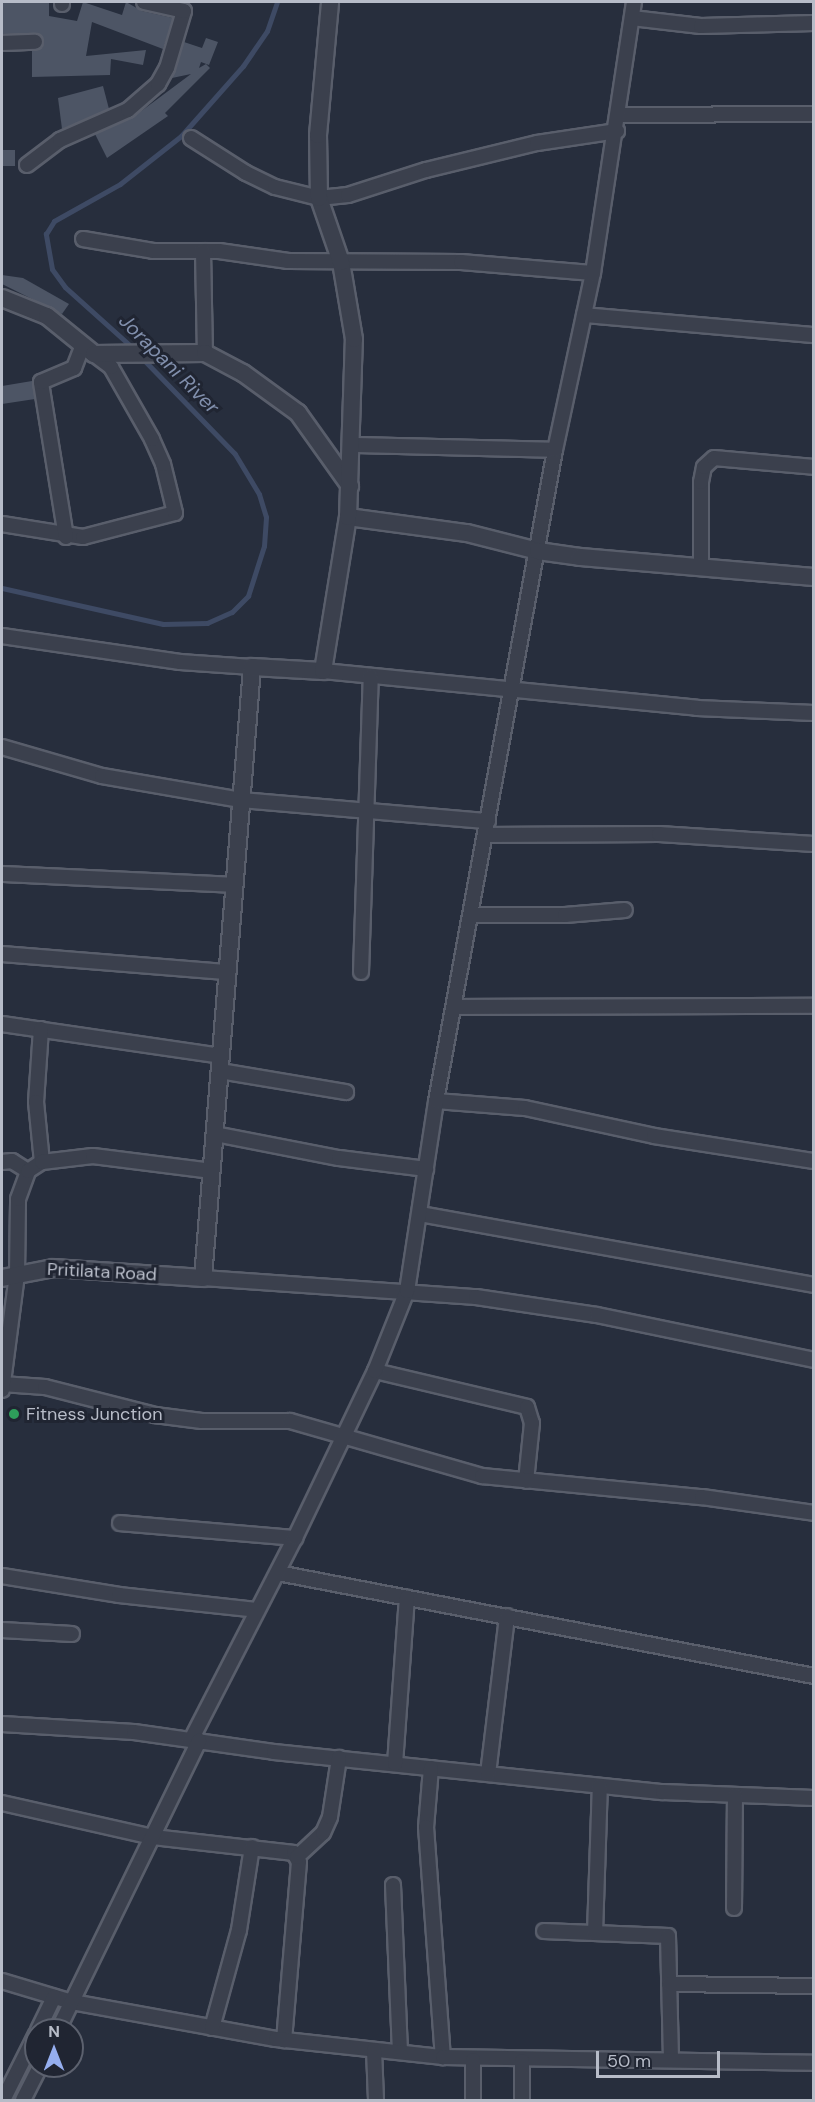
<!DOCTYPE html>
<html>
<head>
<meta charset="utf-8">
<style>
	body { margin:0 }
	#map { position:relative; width:815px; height:2102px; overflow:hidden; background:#272e3d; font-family:"DM Sans",sans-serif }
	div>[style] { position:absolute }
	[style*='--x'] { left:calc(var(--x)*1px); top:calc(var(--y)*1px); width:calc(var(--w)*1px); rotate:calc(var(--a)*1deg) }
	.stream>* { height:5px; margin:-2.5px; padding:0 2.5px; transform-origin:2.5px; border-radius:2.5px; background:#3e4a64 }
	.building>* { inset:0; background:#4d5565 }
	.roads { filter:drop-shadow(2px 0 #595e6b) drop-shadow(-2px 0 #595e6b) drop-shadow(0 2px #595e6b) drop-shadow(0 -2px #595e6b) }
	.minor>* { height:14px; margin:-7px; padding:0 7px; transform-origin:7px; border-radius:7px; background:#3b404d }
	.tertiary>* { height:16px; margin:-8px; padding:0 8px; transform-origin:8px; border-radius:8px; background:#3b404d }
	.dots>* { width:16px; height:16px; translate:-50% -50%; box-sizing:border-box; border:3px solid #202532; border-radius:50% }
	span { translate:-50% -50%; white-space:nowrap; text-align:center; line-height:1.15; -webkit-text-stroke:6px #202532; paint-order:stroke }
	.street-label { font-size:18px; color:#b7bcc8 }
	.poi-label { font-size:18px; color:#b7bcc8 }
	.left { translate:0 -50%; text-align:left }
	.water-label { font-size:20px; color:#818fac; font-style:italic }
	.frame { position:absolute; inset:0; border:3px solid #b7bcc8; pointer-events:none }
	.north { position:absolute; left:24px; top:2018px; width:60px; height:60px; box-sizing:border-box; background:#202532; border:2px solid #5c616e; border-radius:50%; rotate:0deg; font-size:16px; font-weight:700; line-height:24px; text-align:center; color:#b7bcc8 }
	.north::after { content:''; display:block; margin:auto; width:21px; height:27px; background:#95aeef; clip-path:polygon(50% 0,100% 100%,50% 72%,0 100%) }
	.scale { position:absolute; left:596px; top:2051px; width:124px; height:27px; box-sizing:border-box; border:3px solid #b7bcc8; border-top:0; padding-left:8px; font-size:18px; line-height:21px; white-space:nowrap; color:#b7bcc8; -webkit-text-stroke:4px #202532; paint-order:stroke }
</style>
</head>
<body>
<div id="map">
	<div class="stream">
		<div style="--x:134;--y:349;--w:93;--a:-138.1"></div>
		<div style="--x:65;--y:287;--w:22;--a:-126"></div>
		<div style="--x:52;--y:269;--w:36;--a:-100"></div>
		<div style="--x:46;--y:234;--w:15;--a:-58"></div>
		<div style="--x:54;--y:221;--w:76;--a:-29.3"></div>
		<div style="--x:120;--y:184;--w:78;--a:-38.2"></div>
		<div style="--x:181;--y:136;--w:94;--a:-48.5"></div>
		<div style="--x:243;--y:66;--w:42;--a:-55.6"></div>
		<div style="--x:267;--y:31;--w:31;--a:-71"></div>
		<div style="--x:2;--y:588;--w:165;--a:12.6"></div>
		<div style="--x:163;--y:624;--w:44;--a:-1.3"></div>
		<div style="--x:207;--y:623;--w:27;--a:-24"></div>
		<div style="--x:232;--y:612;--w:23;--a:-45"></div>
		<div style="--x:248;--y:596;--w:52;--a:-72.3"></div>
		<div style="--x:264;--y:546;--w:29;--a:-86"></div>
		<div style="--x:266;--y:517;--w:24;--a:-107"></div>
		<div style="--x:259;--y:494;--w:47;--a:-121"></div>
		<div style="--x:235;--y:454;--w:134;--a:-134.1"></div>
	</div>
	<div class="building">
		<div style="clip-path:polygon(2px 2px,49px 2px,49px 16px,77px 21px,83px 2px,122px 15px,126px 2px,142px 11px,173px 18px,163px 49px,92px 22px,86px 56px,146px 50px,143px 65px,111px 59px,110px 75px,32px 77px,32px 51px,43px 47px,43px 38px,35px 33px,2px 34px)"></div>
		<div style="clip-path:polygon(206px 38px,218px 42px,209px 65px,201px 62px,199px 68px,206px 64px,210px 68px,165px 113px,168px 116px,107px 158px,95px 134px,132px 118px,191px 74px,172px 78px,184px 42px,202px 48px)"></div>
		<div style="clip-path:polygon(103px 86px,109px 109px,62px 129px,58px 98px)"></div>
		<div style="clip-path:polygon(2px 150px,15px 150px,15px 166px,2px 166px)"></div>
		<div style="clip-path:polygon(2px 275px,23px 278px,69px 304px,62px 314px,2px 284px)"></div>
		<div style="clip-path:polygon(32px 381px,35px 399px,2px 404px,2px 386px)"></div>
	</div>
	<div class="roads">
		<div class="minor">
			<div style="--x:62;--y:4;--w:2;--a:-90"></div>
			<div style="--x:632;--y:18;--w:69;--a:6.6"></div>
			<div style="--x:701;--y:26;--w:113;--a:-1.5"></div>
			<div style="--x:2;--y:43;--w:33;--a:-2"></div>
			<div style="--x:619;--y:115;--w:195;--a:-0.3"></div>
			<div style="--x:191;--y:138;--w:65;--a:32.5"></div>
			<div style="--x:246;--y:173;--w:32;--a:26"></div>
			<div style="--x:275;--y:187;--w:45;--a:14"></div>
			<div style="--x:319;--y:198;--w:29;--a:-6"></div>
			<div style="--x:348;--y:195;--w:82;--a:-17.8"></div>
			<div style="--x:426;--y:170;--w:114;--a:-13.7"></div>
			<div style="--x:537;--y:143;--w:81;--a:-8.5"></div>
			<div style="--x:27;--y:165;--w:41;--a:-37.1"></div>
			<div style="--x:60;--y:140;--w:74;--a:-23.8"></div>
			<div style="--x:128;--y:110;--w:40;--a:-41"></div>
			<div style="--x:158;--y:84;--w:18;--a:-61"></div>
			<div style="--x:167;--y:68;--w:59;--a:-73.4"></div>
			<div style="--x:184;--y:11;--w:41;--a:-167.3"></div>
			<div style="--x:83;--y:239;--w:71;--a:9.7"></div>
			<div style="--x:153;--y:251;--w:66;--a:0"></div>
			<div style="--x:219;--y:251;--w:70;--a:8.2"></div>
			<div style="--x:288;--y:261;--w:173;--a:0.3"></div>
			<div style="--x:461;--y:262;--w:132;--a:4.8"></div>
			<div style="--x:203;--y:251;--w:102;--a:88.9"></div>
			<div style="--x:584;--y:315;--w:231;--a:5"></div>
			<div style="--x:353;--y:445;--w:202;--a:1.4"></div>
			<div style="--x:2;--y:524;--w:82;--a:9.1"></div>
			<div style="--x:83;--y:537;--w:95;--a:-14.6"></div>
			<div style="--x:175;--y:513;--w:50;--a:-103.8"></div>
			<div style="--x:163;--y:464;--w:27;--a:-114"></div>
			<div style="--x:152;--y:439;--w:83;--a:-119.7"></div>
			<div style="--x:111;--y:367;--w:21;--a:-143"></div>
			<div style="--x:66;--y:537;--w:157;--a:-99.2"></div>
			<div style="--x:41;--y:382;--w:36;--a:-23"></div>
			<div style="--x:74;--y:368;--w:22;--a:-69"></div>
			<div style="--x:701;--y:567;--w:85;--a:-90"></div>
			<div style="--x:701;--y:482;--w:15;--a:-79"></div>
			<div style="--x:704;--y:467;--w:13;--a:-42"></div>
			<div style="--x:714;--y:458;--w:100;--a:5.1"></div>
			<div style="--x:2;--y:636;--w:180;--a:8.3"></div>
			<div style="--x:180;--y:662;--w:72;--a:4"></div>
			<div style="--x:323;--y:671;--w:376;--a:5.6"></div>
			<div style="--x:697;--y:708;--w:117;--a:2.4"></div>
			<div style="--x:2;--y:747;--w:104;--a:16.2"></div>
			<div style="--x:102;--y:776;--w:141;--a:9.8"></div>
			<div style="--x:241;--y:800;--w:248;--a:4.9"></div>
			<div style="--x:485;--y:835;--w:174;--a:-0.3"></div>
			<div style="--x:659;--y:834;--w:155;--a:3.7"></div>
			<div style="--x:2;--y:874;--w:233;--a:2.7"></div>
			<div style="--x:471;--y:915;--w:94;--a:0"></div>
			<div style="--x:565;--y:915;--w:60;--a:-4.8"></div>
			<div style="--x:2;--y:954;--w:227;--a:4.6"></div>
			<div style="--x:361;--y:972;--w:296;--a:-88.1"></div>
			<div style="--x:454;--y:1007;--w:360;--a:-0.2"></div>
			<div style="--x:2;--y:1024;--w:221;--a:8.3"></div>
			<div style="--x:41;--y:1029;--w:73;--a:93.9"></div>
			<div style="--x:36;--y:1102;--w:60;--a:84.3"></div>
			<div style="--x:220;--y:1071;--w:128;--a:9.5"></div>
			<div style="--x:436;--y:1101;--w:89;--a:4.5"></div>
			<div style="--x:525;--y:1108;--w:132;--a:12.2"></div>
			<div style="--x:654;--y:1136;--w:162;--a:8.9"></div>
			<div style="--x:215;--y:1134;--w:126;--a:11"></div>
			<div style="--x:339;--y:1158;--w:88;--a:7.2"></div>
			<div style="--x:2;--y:1162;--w:10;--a:-6"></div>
			<div style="--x:12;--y:1161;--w:19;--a:32"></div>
			<div style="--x:420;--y:1214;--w:400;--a:10.2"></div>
			<div style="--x:203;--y:1278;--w:274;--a:4"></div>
			<div style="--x:476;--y:1297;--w:122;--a:8.5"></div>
			<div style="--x:597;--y:1315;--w:222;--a:11.7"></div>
			<div style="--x:375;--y:1371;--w:156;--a:13.3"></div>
			<div style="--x:527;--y:1407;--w:17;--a:73"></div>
			<div style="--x:532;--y:1423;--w:58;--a:95.9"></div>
			<div style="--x:2;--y:1384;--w:43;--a:4"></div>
			<div style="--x:45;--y:1387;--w:114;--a:14.3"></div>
			<div style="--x:155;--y:1415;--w:47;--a:7.3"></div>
			<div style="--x:202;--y:1421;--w:88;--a:0"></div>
			<div style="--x:290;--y:1421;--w:200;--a:16"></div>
			<div style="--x:482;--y:1476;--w:221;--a:5.5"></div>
			<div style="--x:702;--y:1497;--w:113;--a:8.1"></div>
			<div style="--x:2;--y:1390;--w:117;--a:-82.6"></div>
			<div style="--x:17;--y:1274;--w:75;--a:-89.2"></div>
			<div style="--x:18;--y:1199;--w:30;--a:-70"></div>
			<div style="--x:28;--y:1171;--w:17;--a:-33"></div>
			<div style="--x:42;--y:1162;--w:51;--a:-6.7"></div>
			<div style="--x:93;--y:1156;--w:120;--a:7.2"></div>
			<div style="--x:120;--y:1523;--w:176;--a:4.9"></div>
			<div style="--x:278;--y:1573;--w:546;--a:10.88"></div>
			<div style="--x:2;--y:1576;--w:119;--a:9.2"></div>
			<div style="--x:119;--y:1595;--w:138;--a:6.2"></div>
			<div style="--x:2;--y:1630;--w:70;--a:3.3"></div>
			<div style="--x:2;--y:1724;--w:132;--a:3.5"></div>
			<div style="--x:134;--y:1732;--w:141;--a:8.1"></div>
			<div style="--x:274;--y:1752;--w:391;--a:5.9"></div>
			<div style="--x:663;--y:1792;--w:151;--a:2.3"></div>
			<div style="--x:191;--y:1740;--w:227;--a:-62.8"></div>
			<div style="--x:295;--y:1538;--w:185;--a:-64.4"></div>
			<div style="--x:375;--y:1371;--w:86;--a:-68.2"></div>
			<div style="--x:407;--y:1291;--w:192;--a:-81.3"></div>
			<div style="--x:436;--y:1101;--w:662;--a:-79.64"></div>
			<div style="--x:555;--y:450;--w:181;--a:-77.9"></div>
			<div style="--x:593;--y:273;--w:274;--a:-81.4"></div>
			<div style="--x:395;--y:1764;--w:167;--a:-85.9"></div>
			<div style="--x:431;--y:1768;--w:59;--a:94.8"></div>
			<div style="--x:426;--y:1827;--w:231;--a:85.8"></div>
			<div style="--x:488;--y:1774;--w:159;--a:-83.1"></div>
			<div style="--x:2;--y:1803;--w:155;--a:12.7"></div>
			<div style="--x:153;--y:1837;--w:142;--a:6.5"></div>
			<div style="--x:294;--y:1853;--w:10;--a:61"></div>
			<div style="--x:299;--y:1862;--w:179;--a:94.8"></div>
			<div style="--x:297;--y:1857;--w:35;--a:-43"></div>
			<div style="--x:323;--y:1833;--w:17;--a:-66"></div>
			<div style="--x:330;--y:1817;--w:60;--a:-81.3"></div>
			<div style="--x:393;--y:1885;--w:167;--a:87.6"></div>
			<div style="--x:734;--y:1908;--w:113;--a:-89.5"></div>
			<div style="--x:544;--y:1931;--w:124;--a:2.3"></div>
			<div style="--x:668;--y:1936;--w:123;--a:88.6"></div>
			<div style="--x:595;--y:1933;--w:147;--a:-88.1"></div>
			<div style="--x:2;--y:1981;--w:73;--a:16.7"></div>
			<div style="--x:72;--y:2002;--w:207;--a:10.3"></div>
			<div style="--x:276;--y:2039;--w:168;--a:6.2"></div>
			<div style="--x:443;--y:2057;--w:371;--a:0.9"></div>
			<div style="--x:669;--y:1984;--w:145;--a:0.8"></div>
			<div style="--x:212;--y:2028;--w:102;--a:-74.6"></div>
			<div style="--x:239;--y:1930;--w:84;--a:-81.1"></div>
			<div style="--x:38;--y:2030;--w:37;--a:-64"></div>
			<div style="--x:58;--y:2030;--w:322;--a:-64"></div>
			<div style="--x:374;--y:2050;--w:50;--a:87.7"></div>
			<div style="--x:473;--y:2060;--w:40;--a:90"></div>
			<div style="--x:522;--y:2061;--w:39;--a:90"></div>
			<div style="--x:3;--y:2100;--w:74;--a:-63.4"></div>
			<div style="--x:23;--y:2100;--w:38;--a:-63"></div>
		</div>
		<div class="tertiary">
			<div style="--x:2;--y:298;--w:48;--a:21.8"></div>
			<div style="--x:47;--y:316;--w:60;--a:39"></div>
			<div style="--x:94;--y:354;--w:111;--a:-0.5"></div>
			<div style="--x:205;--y:353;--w:43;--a:27.8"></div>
			<div style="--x:243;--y:373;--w:68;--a:36"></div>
			<div style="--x:298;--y:413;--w:90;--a:54.5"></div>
			<div style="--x:348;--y:517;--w:120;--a:7.7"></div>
			<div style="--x:467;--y:533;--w:73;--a:14.2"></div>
			<div style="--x:538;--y:551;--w:42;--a:8.1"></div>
			<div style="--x:580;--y:557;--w:235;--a:4.9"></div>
			<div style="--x:2;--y:1278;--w:53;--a:-10.9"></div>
			<div style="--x:54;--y:1268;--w:149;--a:3.8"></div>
			<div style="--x:203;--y:1278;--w:613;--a:-85.41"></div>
			<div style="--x:252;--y:667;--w:71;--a:3.2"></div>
			<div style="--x:323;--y:671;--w:156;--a:-80.8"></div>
			<div style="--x:348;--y:517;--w:178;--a:-88.1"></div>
			<div style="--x:354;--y:339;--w:78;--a:-99.6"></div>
			<div style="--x:341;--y:262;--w:68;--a:-109"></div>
			<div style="--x:319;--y:198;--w:63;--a:-90.9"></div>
			<div style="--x:318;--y:135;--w:134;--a:-84.8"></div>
		</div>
	</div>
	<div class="dots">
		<div style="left:14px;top:1414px;background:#2e9e5b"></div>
	</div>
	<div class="street-label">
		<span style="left:102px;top:1272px;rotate:3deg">Pritilata Road</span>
	</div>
	<div class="poi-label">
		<span class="left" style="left:26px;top:1414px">Fitness Junction</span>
	</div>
	<div class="water-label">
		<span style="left:169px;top:364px;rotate:45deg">Jorapani River</span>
	</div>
	<div class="frame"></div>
	<div class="north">N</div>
	<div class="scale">50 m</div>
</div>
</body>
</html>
